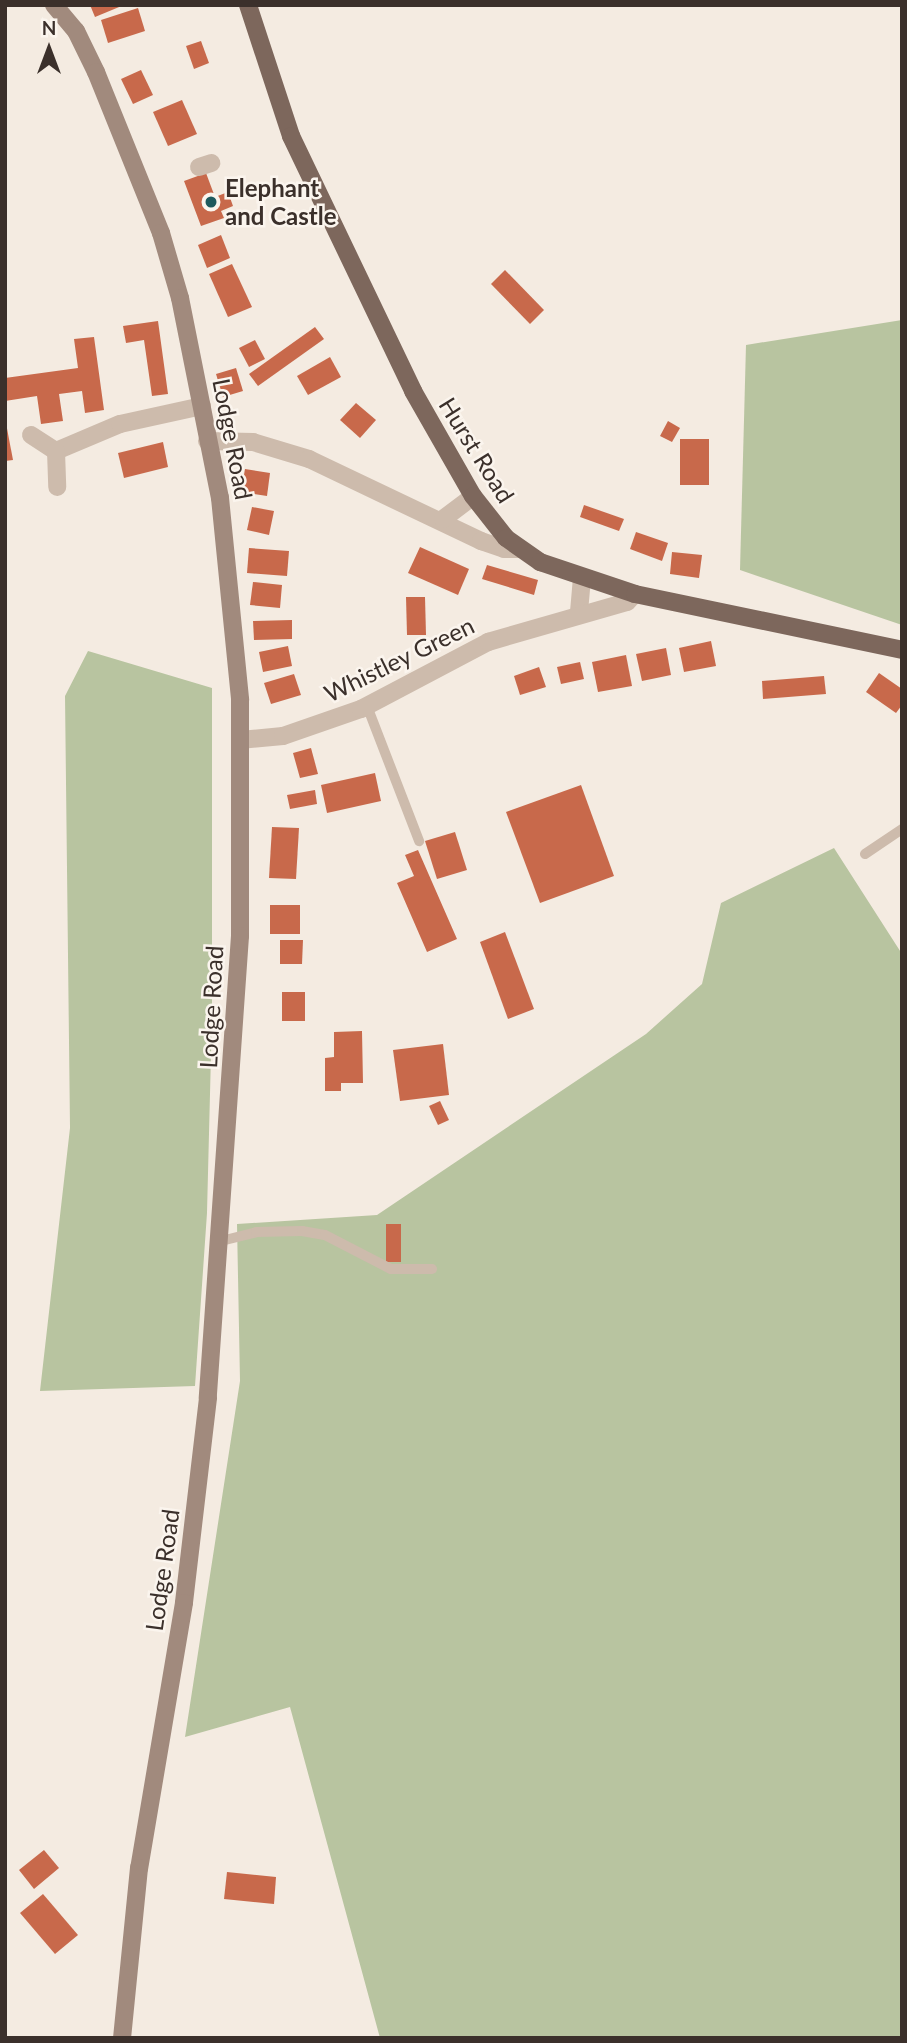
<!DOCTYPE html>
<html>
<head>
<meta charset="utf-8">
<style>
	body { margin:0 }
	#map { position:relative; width:907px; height:2043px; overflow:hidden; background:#f4ebe1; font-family:Lato,sans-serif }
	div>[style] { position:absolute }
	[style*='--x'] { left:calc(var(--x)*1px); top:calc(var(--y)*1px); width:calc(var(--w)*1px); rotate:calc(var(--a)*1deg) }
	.green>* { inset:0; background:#b8c4a0 }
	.building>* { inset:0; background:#c8694b }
	.lane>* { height:10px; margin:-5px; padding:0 5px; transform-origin:5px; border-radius:5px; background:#cdbbac }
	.street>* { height:18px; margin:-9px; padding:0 9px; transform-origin:9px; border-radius:9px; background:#cdbbac }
	.secondary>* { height:18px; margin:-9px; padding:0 9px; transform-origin:9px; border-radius:9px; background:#a18a7d }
	.primary>* { height:18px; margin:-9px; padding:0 9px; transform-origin:9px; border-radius:9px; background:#7d675c }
	.dots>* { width:19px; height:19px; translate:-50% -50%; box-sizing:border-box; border:4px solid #fbf5ee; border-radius:50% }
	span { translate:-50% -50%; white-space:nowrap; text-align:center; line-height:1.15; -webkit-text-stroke:5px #fbf5ee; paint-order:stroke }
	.poi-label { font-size:24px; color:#3b302b; font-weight:700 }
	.left { translate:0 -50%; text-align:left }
	.street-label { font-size:24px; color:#3b302b }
	.frame { position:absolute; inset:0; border:7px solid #3b302b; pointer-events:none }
	.north { position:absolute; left:14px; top:14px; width:70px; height:70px; -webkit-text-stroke:5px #fbf5ee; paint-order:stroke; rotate:0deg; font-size:19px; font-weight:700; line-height:28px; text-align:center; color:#3b302b }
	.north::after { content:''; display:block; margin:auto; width:24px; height:32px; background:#3b302b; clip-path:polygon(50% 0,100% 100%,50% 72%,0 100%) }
</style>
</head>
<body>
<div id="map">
	<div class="green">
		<div style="clip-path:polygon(902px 320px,902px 625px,740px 570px,746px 345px)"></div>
		<div style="clip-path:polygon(88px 651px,212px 688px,212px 1015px,207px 1213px,195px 1386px,40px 1391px,70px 1128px,65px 696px)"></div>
		<div style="clip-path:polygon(834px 848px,902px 954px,902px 2038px,380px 2038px,290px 1707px,185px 1737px,240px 1381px,237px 1224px,377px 1215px,646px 1034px,702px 984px,721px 903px)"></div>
	</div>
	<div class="building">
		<div style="clip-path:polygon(90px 5px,124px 5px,95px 17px)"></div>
		<div style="clip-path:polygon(138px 8px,145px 31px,108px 43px,101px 20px)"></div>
		<div style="clip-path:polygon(201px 41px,209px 63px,194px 69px,186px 46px)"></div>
		<div style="clip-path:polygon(141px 70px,153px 95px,133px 104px,121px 79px)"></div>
		<div style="clip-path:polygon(182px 100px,197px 134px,168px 146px,153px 112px)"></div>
		<div style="clip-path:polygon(206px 173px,215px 197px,228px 192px,233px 206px,221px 211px,224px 218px,201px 226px,184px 181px)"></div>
		<div style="clip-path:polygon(221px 235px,230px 258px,207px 268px,198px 245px)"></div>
		<div style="clip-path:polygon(232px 264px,252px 307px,228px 317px,209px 274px)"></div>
		<div style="clip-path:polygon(505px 270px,544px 310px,530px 324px,491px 284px)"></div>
		<div style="clip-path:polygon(158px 321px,168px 394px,152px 396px,144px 340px,126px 343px,123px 326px)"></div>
		<div style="clip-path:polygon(315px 327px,324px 339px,258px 386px,249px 374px)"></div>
		<div style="clip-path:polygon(94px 337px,104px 410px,85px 413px,82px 391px,59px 394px,63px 421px,41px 424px,37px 396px,5px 401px,5px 378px,78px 368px,74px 339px)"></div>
		<div style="clip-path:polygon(255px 340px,265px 359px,249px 367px,239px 348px)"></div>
		<div style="clip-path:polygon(330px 357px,341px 377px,308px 395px,297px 376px)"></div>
		<div style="clip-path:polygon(236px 368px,243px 391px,223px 397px,216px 374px)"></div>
		<div style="clip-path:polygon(356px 403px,376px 420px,360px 438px,340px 420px)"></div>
		<div style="clip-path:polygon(5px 418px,13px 460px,5px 461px)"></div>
		<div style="clip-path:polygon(668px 421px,680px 428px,672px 442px,660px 436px)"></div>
		<div style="clip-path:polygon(680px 439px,709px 439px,709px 485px,680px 485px)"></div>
		<div style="clip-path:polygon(163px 442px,168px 467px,124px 478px,118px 453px)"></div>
		<div style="clip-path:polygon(245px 469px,270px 473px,267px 496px,241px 492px)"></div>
		<div style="clip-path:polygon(584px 505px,624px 519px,619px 531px,580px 517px)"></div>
		<div style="clip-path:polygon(252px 507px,274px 511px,269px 535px,247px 530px)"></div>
		<div style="clip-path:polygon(636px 532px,668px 543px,662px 561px,630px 549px)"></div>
		<div style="clip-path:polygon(420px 547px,469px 569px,458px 595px,408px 573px)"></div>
		<div style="clip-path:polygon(249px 548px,289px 551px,287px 576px,247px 573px)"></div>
		<div style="clip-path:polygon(672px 552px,702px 555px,699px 578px,670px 574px)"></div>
		<div style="clip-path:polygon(487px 565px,538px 580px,534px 595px,482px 579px)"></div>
		<div style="clip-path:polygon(253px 582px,282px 585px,280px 608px,250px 605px)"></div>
		<div style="clip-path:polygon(406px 597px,425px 597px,426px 635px,407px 635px)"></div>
		<div style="clip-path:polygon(292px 620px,292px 639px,254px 640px,253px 621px)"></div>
		<div style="clip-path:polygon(711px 641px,716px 666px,684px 672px,679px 648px)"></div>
		<div style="clip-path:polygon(288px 646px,292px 666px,263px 672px,259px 652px)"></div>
		<div style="clip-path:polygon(666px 648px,671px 675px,642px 681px,636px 654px)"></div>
		<div style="clip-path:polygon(626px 655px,632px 686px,598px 692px,592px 662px)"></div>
		<div style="clip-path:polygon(580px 662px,584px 679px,561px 684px,557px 667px)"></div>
		<div style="clip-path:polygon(539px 667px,546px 687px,520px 695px,514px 676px)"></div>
		<div style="clip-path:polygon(879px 673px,902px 689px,902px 705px,896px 713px,866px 692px)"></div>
		<div style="clip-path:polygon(294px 674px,301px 695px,271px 704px,264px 683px)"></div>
		<div style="clip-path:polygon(824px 676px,826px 694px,763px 699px,762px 681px)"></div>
		<div style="clip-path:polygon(311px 748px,318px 774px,300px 778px,293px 753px)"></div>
		<div style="clip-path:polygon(375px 773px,381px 801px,327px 813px,321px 785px)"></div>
		<div style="clip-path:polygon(581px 785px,614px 876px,540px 903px,506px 812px)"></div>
		<div style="clip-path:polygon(315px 790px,317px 804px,290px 809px,287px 795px)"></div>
		<div style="clip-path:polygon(272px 827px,299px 828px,296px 879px,269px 878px)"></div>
		<div style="clip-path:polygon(455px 832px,467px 870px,437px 879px,425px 841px)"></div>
		<div style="clip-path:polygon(418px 850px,457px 939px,427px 952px,397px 883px,414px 876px,405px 855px)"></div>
		<div style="clip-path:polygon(270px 905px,300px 905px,300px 934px,270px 934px)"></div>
		<div style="clip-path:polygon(505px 932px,534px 1009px,508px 1019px,480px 942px)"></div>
		<div style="clip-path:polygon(280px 940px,303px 940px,302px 964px,280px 964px)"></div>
		<div style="clip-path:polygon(282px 992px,305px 992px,305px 1021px,282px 1021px)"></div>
		<div style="clip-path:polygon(362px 1031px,363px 1083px,341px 1083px,341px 1091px,325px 1091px,325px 1058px,334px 1057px,334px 1032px)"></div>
		<div style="clip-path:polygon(443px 1044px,449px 1095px,400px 1101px,393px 1050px)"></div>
		<div style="clip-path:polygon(440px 1101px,449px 1120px,438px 1125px,429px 1106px)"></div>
		<div style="clip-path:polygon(386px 1224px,401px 1224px,401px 1262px,386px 1262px)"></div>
		<div style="clip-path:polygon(44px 1850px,59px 1868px,34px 1889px,19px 1870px)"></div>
		<div style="clip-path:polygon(227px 1872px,276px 1877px,274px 1904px,224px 1899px)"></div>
		<div style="clip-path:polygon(43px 1894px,78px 1935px,55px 1954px,20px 1913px)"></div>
	</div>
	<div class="lane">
		<div style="--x:367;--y:706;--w:145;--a:68.9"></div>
		<div style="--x:865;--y:854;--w:45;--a:-34"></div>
		<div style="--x:221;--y:1241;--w:36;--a:-14"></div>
		<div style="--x:256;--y:1232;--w:46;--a:-1.2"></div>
		<div style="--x:302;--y:1231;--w:23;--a:10"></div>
		<div style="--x:325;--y:1235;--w:74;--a:27.3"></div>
		<div style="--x:391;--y:1269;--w:41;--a:0"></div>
	</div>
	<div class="street">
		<div style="--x:199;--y:167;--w:13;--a:-18"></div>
		<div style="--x:31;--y:435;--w:30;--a:33"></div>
		<div style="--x:56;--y:451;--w:69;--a:-22.9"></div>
		<div style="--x:120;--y:424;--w:84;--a:-12.4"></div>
		<div style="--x:207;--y:441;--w:46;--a:1.2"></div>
		<div style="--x:253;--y:442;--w:59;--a:16.9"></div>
		<div style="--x:309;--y:459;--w:191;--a:25.5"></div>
		<div style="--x:481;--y:541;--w:24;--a:19"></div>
		<div style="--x:504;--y:549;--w:16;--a:0"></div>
		<div style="--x:56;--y:451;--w:36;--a:88"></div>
		<div style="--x:443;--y:519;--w:38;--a:-37"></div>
		<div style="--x:579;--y:612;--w:33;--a:-85"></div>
		<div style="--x:240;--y:740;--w:43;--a:-5.3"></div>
		<div style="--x:283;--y:736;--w:83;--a:-19.1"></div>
		<div style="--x:361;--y:709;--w:144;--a:-27.8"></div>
		<div style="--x:488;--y:642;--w:145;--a:-16.1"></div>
		<div style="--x:627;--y:602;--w:11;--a:-45"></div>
	</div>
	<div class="secondary">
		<div style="--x:54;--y:5;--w:34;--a:50"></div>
		<div style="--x:76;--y:31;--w:46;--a:64"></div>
		<div style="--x:96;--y:72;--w:174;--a:68"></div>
		<div style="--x:161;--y:233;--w:68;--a:73.7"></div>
		<div style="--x:180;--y:298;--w:204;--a:78.7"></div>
		<div style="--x:220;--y:498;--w:203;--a:84.3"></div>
		<div style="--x:240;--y:700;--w:236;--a:90"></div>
		<div style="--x:240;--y:936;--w:463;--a:94"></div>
		<div style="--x:208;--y:1398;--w:206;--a:96.7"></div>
		<div style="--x:184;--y:1603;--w:269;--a:99.6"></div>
		<div style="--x:139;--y:1868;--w:171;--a:95.7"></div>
	</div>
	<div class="primary">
		<div style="--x:248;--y:5;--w:138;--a:71.8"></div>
		<div style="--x:291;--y:136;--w:283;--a:64.4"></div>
		<div style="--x:413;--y:391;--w:121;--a:60.3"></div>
		<div style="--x:473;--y:496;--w:53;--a:51.8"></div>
		<div style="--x:506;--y:538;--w:42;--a:35.2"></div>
		<div style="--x:540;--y:562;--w:100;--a:18.6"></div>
		<div style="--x:635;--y:594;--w:273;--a:11.8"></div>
	</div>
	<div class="dots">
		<div style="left:211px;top:202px;background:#1f5a5e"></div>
	</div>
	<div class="poi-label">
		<span class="left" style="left:225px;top:202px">Elephant<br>and Castle</span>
	</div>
	<div class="street-label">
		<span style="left:233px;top:439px;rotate:79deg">Lodge Road</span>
		<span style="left:477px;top:450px;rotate:58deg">Hurst Road</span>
		<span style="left:399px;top:659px;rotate:-26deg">Whistley Green</span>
		<span style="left:211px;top:1007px;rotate:-87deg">Lodge Road</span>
		<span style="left:162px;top:1570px;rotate:-82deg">Lodge Road</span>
	</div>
	<div class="frame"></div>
	<div class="north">N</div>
</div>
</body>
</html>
